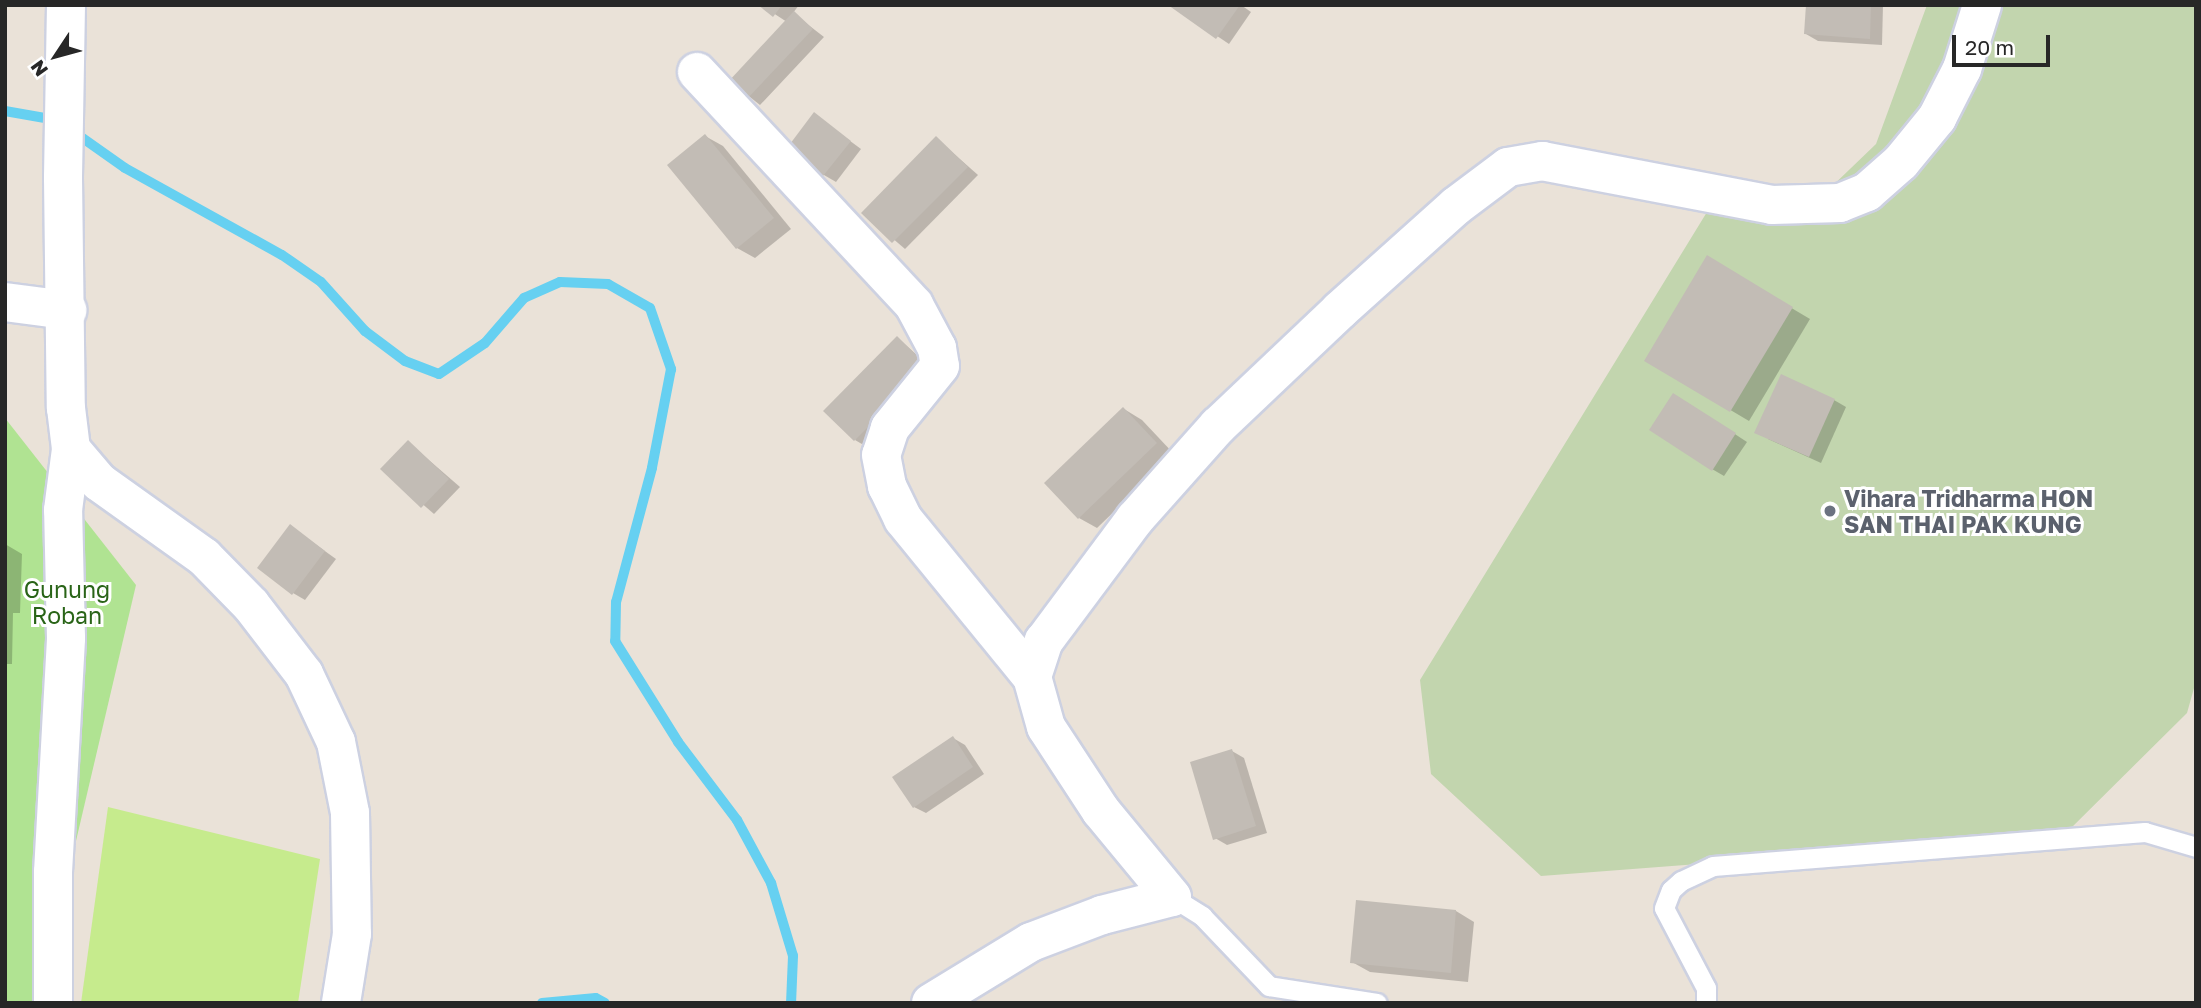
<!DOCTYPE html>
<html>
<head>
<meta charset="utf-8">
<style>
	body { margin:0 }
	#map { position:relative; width:2201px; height:1008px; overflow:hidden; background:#eae2d8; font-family:"Golos Text",sans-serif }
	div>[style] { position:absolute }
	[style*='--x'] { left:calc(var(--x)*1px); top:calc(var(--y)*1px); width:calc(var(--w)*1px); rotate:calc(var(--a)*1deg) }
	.green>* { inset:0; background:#b0e392 }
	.cemetery>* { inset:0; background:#c2d5ae }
	.pitch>* { inset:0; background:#c6eb8d }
	.shadow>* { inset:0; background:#0003 }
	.stream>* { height:10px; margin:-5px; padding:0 5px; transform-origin:5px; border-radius:5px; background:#66d0f1 }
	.building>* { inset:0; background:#c2bcb5 }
	.roads { filter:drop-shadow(2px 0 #cdd1e1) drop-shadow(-2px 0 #cdd1e1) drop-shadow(0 2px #cdd1e1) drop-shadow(0 -2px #cdd1e1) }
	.service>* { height:19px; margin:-9.5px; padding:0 9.5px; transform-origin:9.5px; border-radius:9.5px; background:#fff }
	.minor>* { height:38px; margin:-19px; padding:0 19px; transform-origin:19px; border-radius:19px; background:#fff }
	.dots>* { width:19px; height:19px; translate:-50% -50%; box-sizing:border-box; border:4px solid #fff; border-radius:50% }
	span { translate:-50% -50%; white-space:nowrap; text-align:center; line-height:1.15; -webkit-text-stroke:6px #fff; paint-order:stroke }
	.worship-label { font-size:23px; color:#5b616d; font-weight:700 }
	.left { translate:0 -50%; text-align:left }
	.park-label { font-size:23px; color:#296417 }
	.frame { position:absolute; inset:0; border:7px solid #272727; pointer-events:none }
	.north { position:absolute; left:21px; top:21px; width:70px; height:70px; -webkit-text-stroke:5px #fff; paint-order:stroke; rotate:234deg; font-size:19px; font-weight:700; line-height:28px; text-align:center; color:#272727 }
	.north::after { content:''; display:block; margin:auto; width:24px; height:32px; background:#272727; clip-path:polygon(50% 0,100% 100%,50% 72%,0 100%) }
	.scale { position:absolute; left:1952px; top:35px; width:98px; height:32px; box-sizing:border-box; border:4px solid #272727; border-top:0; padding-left:9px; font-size:21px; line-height:24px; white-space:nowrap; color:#272727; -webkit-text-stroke:5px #fff; paint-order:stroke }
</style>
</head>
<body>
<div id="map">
	<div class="green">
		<div style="clip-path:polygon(5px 418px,136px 585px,38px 1003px,5px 1003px)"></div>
	</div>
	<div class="cemetery">
		<div style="clip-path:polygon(1927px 5px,2196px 5px,2196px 681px,2187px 713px,2063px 836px,1541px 876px,1431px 774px,1420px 680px,1707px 212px,1799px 218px,1876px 144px)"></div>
	</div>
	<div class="pitch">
		<div style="clip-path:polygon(108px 807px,320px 859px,298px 1003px,81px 1003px)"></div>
	</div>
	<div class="shadow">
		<div style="clip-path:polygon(761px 5px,799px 5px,793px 13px,824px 37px,760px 105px,731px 82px,787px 22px)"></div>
		<div style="clip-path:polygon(1171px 5px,1241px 5px,1251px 12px,1229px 44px)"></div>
		<div style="clip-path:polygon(1807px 5px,1883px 5px,1882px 45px,1818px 41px,1806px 34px)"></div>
		<div style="clip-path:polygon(815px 115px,861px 149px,836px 182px,824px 175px)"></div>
		<div style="clip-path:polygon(705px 136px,723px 146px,791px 229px,755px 258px,737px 248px)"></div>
		<div style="clip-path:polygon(936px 138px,978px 175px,905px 249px,863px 213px)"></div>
		<div style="clip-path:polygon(1707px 258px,1810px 319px,1749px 421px,1646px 360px)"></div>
		<div style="clip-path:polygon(898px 338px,939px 375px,867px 447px,855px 440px)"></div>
		<div style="clip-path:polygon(1834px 400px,1846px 407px,1821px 463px,1768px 439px)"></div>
		<div style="clip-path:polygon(1686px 402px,1747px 442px,1724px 476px,1712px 469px)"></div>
		<div style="clip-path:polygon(1124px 409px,1142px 420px,1174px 454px,1097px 528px,1079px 518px)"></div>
		<div style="clip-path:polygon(408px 442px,460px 487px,434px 514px,382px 469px)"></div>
		<div style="clip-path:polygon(290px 526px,336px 559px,305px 600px,293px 593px)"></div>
		<div style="clip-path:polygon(5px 544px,22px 554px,20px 613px,13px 613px,12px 664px,5px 664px)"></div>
		<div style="clip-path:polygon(953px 738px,965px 745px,984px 774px,926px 813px,914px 807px)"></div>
		<div style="clip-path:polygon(1232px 751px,1244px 758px,1267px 833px,1227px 845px,1215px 838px)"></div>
		<div style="clip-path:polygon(1357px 902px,1456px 911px,1474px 922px,1468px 982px,1370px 972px,1352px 962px)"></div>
	</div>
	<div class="stream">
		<div style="--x:5;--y:111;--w:52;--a:10"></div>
		<div style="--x:74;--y:132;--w:62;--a:35.2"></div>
		<div style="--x:125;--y:168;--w:179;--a:29"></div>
		<div style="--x:282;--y:255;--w:47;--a:34.7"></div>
		<div style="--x:321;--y:282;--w:66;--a:48.1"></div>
		<div style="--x:365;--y:331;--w:50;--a:36.9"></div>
		<div style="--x:405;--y:361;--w:36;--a:21"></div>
		<div style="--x:439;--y:374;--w:55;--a:-34"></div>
		<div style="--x:485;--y:343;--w:60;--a:-49.1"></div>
		<div style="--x:524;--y:298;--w:39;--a:-24"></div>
		<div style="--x:560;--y:282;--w:48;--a:2.4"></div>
		<div style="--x:608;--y:284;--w:48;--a:29.7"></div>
		<div style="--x:650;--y:308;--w:65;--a:71"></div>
		<div style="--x:671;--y:369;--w:101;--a:100.9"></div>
		<div style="--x:652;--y:468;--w:139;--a:105"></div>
		<div style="--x:616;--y:602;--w:39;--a:91"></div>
		<div style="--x:615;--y:641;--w:119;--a:58"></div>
		<div style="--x:678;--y:742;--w:98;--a:52.9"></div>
		<div style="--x:737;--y:820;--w:72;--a:61.6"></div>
		<div style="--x:771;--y:883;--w:76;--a:73.2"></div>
		<div style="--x:793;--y:956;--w:47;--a:92.4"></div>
		<div style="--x:542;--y:1003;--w:54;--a:-5.3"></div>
		<div style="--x:596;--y:998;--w:10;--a:29"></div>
	</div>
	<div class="building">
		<div style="clip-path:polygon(758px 5px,782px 5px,773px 17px)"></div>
		<div style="clip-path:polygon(1168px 5px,1240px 5px,1216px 39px)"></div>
		<div style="clip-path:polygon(1806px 5px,1871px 5px,1870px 39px,1804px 34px)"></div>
		<div style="clip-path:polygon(794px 11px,813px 29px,747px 99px,728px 82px)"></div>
		<div style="clip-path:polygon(814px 112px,851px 141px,823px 176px,787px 148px)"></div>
		<div style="clip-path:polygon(705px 134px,774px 218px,736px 249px,667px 165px)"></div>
		<div style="clip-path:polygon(936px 136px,968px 167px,892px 243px,861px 213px)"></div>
		<div style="clip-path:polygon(1707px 255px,1793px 307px,1730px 412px,1644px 361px)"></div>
		<div style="clip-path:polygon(897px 336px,928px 367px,854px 441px,823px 411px)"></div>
		<div style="clip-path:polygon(1781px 374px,1835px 399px,1809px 457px,1754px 433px)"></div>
		<div style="clip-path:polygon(1673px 393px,1736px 433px,1712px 471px,1649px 430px)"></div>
		<div style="clip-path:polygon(1123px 407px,1157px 443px,1078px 519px,1044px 483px)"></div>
		<div style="clip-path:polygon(408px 440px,449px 479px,421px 508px,380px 469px)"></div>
		<div style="clip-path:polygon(290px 524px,325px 551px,292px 595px,257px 568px)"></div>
		<div style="clip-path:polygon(953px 736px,973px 767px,913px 808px,892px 777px)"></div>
		<div style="clip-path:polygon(1232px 749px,1256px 826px,1213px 840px,1190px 762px)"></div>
		<div style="clip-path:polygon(1356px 900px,1456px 910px,1451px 973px,1350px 963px)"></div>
	</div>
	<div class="roads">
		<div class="service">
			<div style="--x:1172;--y:897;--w:36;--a:32"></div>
			<div style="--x:1202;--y:916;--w:97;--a:46.3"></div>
			<div style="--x:1269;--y:986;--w:109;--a:8.9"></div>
			<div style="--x:1706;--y:1003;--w:15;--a:-90"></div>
			<div style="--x:1706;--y:988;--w:90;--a:-117.7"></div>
			<div style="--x:1664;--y:908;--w:19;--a:-69"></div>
			<div style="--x:1671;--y:890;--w:13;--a:-42"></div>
			<div style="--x:1681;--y:881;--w:35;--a:-25"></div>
			<div style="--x:1713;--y:866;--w:433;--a:-4.5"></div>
			<div style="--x:2145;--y:832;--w:53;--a:16.4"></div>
		</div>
		<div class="minor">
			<div style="--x:66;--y:5;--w:173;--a:91"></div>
			<div style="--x:63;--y:178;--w:230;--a:89.3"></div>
			<div style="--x:66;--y:408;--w:41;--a:83"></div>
			<div style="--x:71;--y:449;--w:43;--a:49.7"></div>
			<div style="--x:99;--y:482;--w:129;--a:35.5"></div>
			<div style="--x:204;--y:557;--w:67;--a:45.6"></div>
			<div style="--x:251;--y:605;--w:87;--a:52.5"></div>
			<div style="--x:304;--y:674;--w:75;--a:64.8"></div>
			<div style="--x:336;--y:742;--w:72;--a:78.8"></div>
			<div style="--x:350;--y:813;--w:121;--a:89.1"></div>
			<div style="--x:352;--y:934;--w:70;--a:99.1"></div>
			<div style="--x:697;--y:72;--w:318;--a:47"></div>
			<div style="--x:914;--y:305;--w:49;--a:61.9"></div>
			<div style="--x:937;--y:348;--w:18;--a:81"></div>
			<div style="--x:940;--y:366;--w:80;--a:128.9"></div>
			<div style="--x:890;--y:428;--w:28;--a:108"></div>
			<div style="--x:881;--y:455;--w:32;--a:79"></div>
			<div style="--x:887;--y:486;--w:37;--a:64"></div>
			<div style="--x:903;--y:519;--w:204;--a:50.8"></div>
			<div style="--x:5;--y:302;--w:63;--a:7.4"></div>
			<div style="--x:53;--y:1003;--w:131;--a:-90"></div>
			<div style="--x:53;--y:872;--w:234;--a:-86.8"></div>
			<div style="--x:66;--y:638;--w:128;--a:-91.3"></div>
			<div style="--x:63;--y:510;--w:62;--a:-82.5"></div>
			<div style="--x:931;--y:1003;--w:117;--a:-31.4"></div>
			<div style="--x:1031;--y:942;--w:76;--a:-20.8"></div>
			<div style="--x:1102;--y:915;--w:72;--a:-14.4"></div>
			<div style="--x:1172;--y:897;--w:112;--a:-129.5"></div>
			<div style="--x:1101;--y:811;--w:100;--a:-123.2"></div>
			<div style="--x:1046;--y:727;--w:52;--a:-105.6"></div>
			<div style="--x:1032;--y:677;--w:38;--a:-72"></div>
			<div style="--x:1044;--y:641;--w:152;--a:-53.3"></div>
			<div style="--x:1135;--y:519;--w:125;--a:-48.3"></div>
			<div style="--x:1218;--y:426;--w:167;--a:-43.5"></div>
			<div style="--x:1339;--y:311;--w:157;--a:-41.9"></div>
			<div style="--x:1456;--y:206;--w:65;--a:-36.9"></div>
			<div style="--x:1508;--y:167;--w:35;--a:-10"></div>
			<div style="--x:1542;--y:161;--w:234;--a:10.8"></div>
			<div style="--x:1772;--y:205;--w:68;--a:-1.7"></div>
			<div style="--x:1840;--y:203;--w:29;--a:-22"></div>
			<div style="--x:1867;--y:192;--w:45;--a:-41.4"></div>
			<div style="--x:1901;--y:162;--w:57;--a:-50.7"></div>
			<div style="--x:1937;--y:118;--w:55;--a:-63"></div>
			<div style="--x:1962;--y:69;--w:67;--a:-72.6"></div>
		</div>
	</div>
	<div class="dots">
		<div style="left:1830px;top:511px;background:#6b7280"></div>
	</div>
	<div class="worship-label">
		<span class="left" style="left:1844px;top:511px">Vihara Tridharma HON<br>SAN THAI PAK KUNG</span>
	</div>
	<div class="park-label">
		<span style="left:67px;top:602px">Gunung<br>Roban</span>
	</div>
	<div class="frame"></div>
	<div class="north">N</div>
	<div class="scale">20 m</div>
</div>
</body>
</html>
